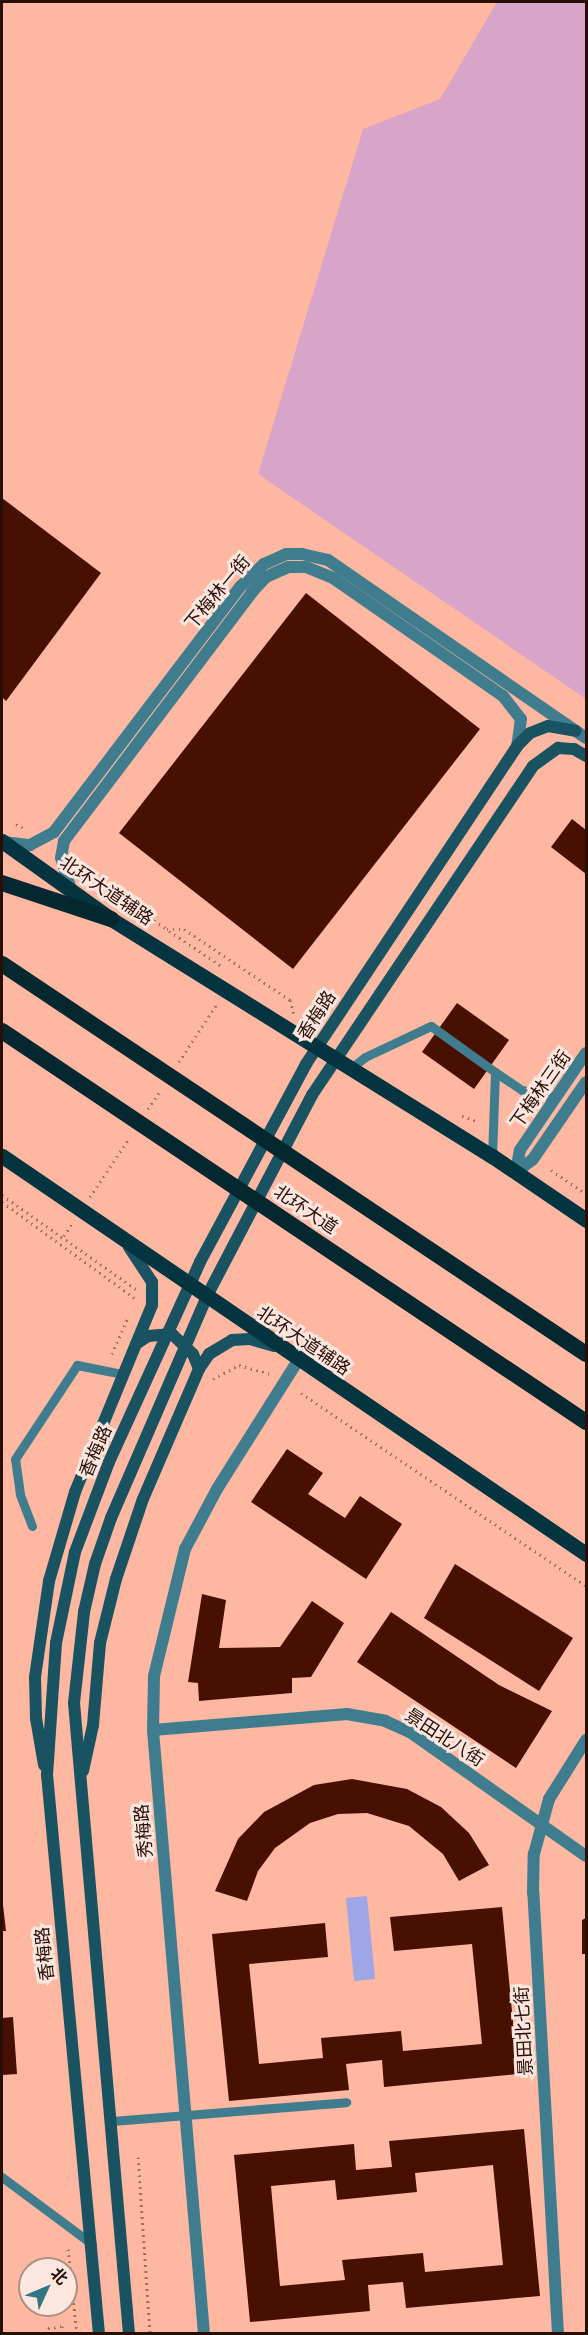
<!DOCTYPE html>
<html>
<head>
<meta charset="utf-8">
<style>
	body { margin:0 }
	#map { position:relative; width:588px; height:2335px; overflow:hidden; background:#feb7a1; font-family:Commissioner,"Noto Sans SC",sans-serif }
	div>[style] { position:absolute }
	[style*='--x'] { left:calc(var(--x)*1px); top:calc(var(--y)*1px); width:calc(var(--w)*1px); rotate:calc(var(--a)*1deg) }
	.green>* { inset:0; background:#d9a4c9 }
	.water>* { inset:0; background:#9ea6e6 }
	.building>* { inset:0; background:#471000 }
	.path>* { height:3px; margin-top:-1.5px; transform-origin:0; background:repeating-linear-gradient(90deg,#a37060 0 1.5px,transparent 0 6px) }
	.service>* { height:9px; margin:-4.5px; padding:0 4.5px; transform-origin:4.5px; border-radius:4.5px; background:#3f7d8e }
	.minor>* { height:12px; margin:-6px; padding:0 6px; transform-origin:6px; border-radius:6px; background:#3f7d8e }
	.tertiary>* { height:12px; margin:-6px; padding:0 6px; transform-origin:6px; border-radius:6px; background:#3f7d8e }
	.secondary>* { height:12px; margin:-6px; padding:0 6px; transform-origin:6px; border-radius:6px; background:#195260 }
	.primary>* { height:15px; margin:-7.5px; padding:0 7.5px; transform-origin:7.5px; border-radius:7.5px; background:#03343f }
	.trunk>* { height:16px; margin:-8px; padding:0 8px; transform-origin:8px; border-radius:8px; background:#042730 }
	span { translate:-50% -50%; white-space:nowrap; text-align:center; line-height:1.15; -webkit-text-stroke:6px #fce6de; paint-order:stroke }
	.street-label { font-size:18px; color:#270e07 }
	.frame { position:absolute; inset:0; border:3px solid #270e07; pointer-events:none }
	.north { position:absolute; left:18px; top:2257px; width:60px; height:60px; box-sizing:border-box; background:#fce6de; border:2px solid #a79088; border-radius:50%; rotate:46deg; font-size:16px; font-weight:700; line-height:24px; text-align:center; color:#270e07 }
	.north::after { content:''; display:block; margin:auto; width:21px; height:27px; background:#337587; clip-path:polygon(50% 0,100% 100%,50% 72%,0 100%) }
</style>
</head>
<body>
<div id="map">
	<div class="green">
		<div style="clip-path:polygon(497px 2px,586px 2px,586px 699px,258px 474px,363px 129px,440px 99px)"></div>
	</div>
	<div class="water">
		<div style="clip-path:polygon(367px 1896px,375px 1979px,354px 1981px,346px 1898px)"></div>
	</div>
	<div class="building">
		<div style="clip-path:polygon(2px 498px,101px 573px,6px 701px,2px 697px)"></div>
		<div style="clip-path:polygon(306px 593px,480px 729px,293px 969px,119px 833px)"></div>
		<div style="clip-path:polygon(572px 819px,586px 830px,586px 874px,551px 847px)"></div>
		<div style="clip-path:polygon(457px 1003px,509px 1040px,474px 1089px,422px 1052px)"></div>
		<div style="clip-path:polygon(287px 1449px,323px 1473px,308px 1494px,345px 1518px,360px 1496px,402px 1524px,366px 1579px,251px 1502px)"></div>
		<div style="clip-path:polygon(455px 1564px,573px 1638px,539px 1691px,424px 1618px)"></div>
		<div style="clip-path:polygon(202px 1594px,226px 1600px,219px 1648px,280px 1647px,312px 1601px,344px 1623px,311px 1677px,292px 1678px,292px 1693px,199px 1701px,198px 1683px,188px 1682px)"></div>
		<div style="clip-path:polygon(391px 1612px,499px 1685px,552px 1711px,516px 1768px,357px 1662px)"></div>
		<div style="clip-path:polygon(352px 1779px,407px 1789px,441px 1807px,469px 1833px,489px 1865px,459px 1881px,443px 1854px,409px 1826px,367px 1813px,338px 1814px,310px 1823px,275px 1848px,258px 1871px,247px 1901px,215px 1891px,238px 1839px,264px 1812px,314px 1785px)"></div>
		<div style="clip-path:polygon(2px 1896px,6px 1931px,2px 1931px)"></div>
		<div style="clip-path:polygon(502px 1907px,518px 2074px,384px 2087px,382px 2060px,346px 2064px,349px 2090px,229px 2101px,212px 1934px,325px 1923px,328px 1957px,249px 1964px,259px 2064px,323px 2058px,321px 2038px,401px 2031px,403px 2051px,482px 2044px,472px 1944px,394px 1951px,390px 1917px)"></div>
		<div style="clip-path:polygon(586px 1918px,586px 1954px,582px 1954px,582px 1920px)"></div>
		<div style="clip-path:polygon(13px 2017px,17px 2074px,2px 2075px,2px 2018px)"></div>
		<div style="clip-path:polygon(evenodd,524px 2129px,540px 2296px,406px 2308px,403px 2282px,368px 2285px,370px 2311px,250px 2322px,234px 2155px,354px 2144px,356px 2170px,392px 2167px,389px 2141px,524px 2129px,493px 2165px,503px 2265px,425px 2272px,423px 2253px,342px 2260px,345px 2280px,280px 2286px,271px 2186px,335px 2180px,337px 2200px,417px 2192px,415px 2173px,493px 2165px)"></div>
	</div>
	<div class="path">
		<div style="--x:16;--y:824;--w:9;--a:27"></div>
		<div style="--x:89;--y:877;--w:94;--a:33.7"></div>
		<div style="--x:167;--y:929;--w:17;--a:0"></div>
		<div style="--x:184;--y:929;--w:128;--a:33.8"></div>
		<div style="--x:290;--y:1000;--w:15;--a:74"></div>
		<div style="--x:169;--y:931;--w:65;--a:33.7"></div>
		<div style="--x:179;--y:1062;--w:69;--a:-56.8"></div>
		<div style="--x:148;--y:1109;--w:23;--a:-56"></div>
		<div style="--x:462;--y:1116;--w:16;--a:18"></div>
		<div style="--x:551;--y:1170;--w:42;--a:34.4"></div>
		<div style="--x:2;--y:1195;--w:165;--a:35.1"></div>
		<div style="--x:90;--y:1197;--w:72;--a:-56.3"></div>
		<div style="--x:2;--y:1202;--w:165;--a:35.9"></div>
		<div style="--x:64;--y:1236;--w:17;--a:-57"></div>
		<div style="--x:112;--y:1354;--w:40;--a:-66.6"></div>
		<div style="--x:213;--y:1379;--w:30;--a:-28"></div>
		<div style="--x:239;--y:1365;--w:33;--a:16"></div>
		<div style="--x:301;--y:1393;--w:344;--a:34.1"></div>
		<div style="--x:138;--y:2157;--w:177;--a:86.1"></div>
		<div style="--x:68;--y:2249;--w:85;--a:84"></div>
		<div style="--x:48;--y:2334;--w:6;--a:-90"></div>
		<div style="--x:48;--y:2328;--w:14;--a:-8"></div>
		<div style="--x:62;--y:2326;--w:8;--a:83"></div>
	</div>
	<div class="service">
		<div style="--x:351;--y:1068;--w:18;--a:-38"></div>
		<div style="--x:365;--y:1057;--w:73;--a:-25.2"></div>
		<div style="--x:431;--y:1026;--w:79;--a:35.7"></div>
		<div style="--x:495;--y:1072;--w:84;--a:92"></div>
		<div style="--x:495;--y:1072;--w:32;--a:34"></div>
		<div style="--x:522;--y:1090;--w:35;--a:13"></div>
		<div style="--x:32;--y:1526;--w:34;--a:-111"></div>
		<div style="--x:20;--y:1494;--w:35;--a:-98"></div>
		<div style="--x:15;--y:1459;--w:113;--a:-56.6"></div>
		<div style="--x:77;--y:1365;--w:47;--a:11.1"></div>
		<div style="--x:112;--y:2121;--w:235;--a:-4.6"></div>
		<div style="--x:2;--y:2177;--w:112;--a:36.7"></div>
	</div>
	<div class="minor">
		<div style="--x:516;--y:1172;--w:22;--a:-80"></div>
		<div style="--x:520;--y:1150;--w:117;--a:-55.8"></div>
		<div style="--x:516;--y:1172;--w:21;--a:-37"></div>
		<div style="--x:533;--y:1159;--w:93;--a:-55.5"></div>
		<div style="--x:153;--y:1730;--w:195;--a:-4.7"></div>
		<div style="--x:347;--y:1714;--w:39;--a:10"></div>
		<div style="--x:385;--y:1721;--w:27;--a:24"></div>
		<div style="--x:410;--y:1732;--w:215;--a:35.2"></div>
		<div style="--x:204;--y:2334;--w:606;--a:-94.83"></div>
		<div style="--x:153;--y:1730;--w:54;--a:-88.9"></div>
		<div style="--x:154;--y:1676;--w:131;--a:-76.3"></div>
		<div style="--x:185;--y:1549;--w:68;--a:-61.9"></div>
		<div style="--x:217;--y:1489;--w:154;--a:-57.8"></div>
		<div style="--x:558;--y:2334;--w:442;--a:-93.2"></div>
		<div style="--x:533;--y:1893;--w:39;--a:-89"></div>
		<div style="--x:534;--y:1854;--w:57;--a:-74.7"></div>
		<div style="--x:549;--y:1799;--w:70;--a:-57.9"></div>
	</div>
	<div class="tertiary">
		<div style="--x:4;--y:842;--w:26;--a:7"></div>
		<div style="--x:30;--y:845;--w:27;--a:-28"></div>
		<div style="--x:54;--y:832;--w:309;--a:-52.8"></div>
		<div style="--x:241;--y:586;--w:32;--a:-44"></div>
		<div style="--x:264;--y:564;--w:24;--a:-24"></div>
		<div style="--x:286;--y:554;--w:16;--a:0"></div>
		<div style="--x:302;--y:554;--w:27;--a:13"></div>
		<div style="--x:328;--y:560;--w:313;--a:34.6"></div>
		<div style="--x:71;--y:890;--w:34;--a:-107"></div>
		<div style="--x:61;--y:858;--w:17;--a:-80"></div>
		<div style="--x:64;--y:841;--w:312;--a:-52.9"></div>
		<div style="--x:252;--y:592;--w:21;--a:-47"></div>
		<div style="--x:266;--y:577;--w:24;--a:-24"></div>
		<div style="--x:288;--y:567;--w:18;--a:0"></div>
		<div style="--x:306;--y:567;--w:29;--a:22"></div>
		<div style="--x:333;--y:578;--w:207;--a:34.8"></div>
		<div style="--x:503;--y:696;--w:29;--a:52"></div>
		<div style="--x:521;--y:719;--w:27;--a:98"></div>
	</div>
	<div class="secondary">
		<div style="--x:136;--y:1344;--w:14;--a:-34"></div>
		<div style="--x:148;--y:1336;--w:24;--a:-5"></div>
		<div style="--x:172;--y:1334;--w:29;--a:44"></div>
		<div style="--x:193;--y:1354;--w:16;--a:68"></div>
		<div style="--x:44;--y:1765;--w:48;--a:-99.7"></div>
		<div style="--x:36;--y:1718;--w:41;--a:-91.4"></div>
		<div style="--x:35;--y:1677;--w:97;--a:-81.7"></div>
		<div style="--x:49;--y:1581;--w:93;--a:-73.7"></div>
		<div style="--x:75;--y:1492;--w:202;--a:-67.6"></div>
		<div style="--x:152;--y:1305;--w:23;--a:-90"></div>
		<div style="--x:152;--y:1282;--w:42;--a:-123.3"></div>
		<div style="--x:83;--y:1771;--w:47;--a:-77.7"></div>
		<div style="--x:93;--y:1725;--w:82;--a:-85.1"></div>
		<div style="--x:100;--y:1643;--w:66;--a:-76"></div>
		<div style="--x:116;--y:1579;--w:84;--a:-71.4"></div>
		<div style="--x:143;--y:1499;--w:142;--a:-66.7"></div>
		<div style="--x:199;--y:1369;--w:18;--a:-56"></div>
		<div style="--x:209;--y:1354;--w:27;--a:-31"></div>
		<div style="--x:232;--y:1340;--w:18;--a:-3"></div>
		<div style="--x:250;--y:1339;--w:25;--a:16"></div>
		<div style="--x:99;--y:2334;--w:561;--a:-95.31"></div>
		<div style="--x:47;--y:1775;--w:132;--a:-86.1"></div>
		<div style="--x:56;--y:1643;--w:93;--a:-78.2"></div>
		<div style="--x:75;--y:1552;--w:96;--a:-69.3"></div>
		<div style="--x:109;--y:1462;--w:220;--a:-65.5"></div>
		<div style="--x:200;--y:1262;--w:225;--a:-61.8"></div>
		<div style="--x:306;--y:1064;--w:382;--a:-56.4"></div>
		<div style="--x:517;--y:746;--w:18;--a:-45"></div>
		<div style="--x:530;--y:733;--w:19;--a:-21"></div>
		<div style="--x:548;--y:726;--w:28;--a:10"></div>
		<div style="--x:129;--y:2334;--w:633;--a:-94.98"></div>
		<div style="--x:74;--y:1703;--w:92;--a:-83.7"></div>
		<div style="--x:84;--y:1612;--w:49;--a:-77.1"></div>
		<div style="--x:95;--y:1564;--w:49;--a:-70.8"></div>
		<div style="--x:111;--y:1518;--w:244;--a:-66.6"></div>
		<div style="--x:208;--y:1294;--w:225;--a:-62.4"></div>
		<div style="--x:312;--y:1095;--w:396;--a:-56.1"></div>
		<div style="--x:533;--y:766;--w:31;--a:-36"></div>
		<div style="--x:558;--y:748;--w:16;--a:4"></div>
		<div style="--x:574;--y:749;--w:14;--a:30"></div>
	</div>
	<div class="primary">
		<div style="--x:2;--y:841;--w:134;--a:35.6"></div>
		<div style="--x:111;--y:919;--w:449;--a:31.9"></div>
		<div style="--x:492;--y:1156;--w:114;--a:34.2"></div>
		<div style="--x:2;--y:1156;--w:707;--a:34.27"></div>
	</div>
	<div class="trunk">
		<div style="--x:2;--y:883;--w:115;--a:18.3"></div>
		<div style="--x:2;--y:964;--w:702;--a:33.74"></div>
		<div style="--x:2;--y:1031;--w:703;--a:33.8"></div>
	</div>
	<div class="street-label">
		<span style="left:217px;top:592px;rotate:-50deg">下梅林一街</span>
		<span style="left:107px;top:890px;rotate:34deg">北环大道辅路</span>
		<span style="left:316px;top:1015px;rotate:-57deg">香梅路</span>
		<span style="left:540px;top:1089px;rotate:-55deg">下梅林三街</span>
		<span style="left:306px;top:1209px;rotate:34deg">北环大道</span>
		<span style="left:304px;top:1340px;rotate:34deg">北环大道辅路</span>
		<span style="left:95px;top:1451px;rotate:-67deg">香梅路</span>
		<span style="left:445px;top:1737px;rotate:33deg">景田北八街</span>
		<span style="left:143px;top:1831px;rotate:-95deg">秀梅路</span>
		<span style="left:44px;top:1954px;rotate:-96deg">香梅路</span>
		<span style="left:523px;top:2031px;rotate:-93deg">景田北七街</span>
	</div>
	<div class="frame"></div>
	<div class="north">北</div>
</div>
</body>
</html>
